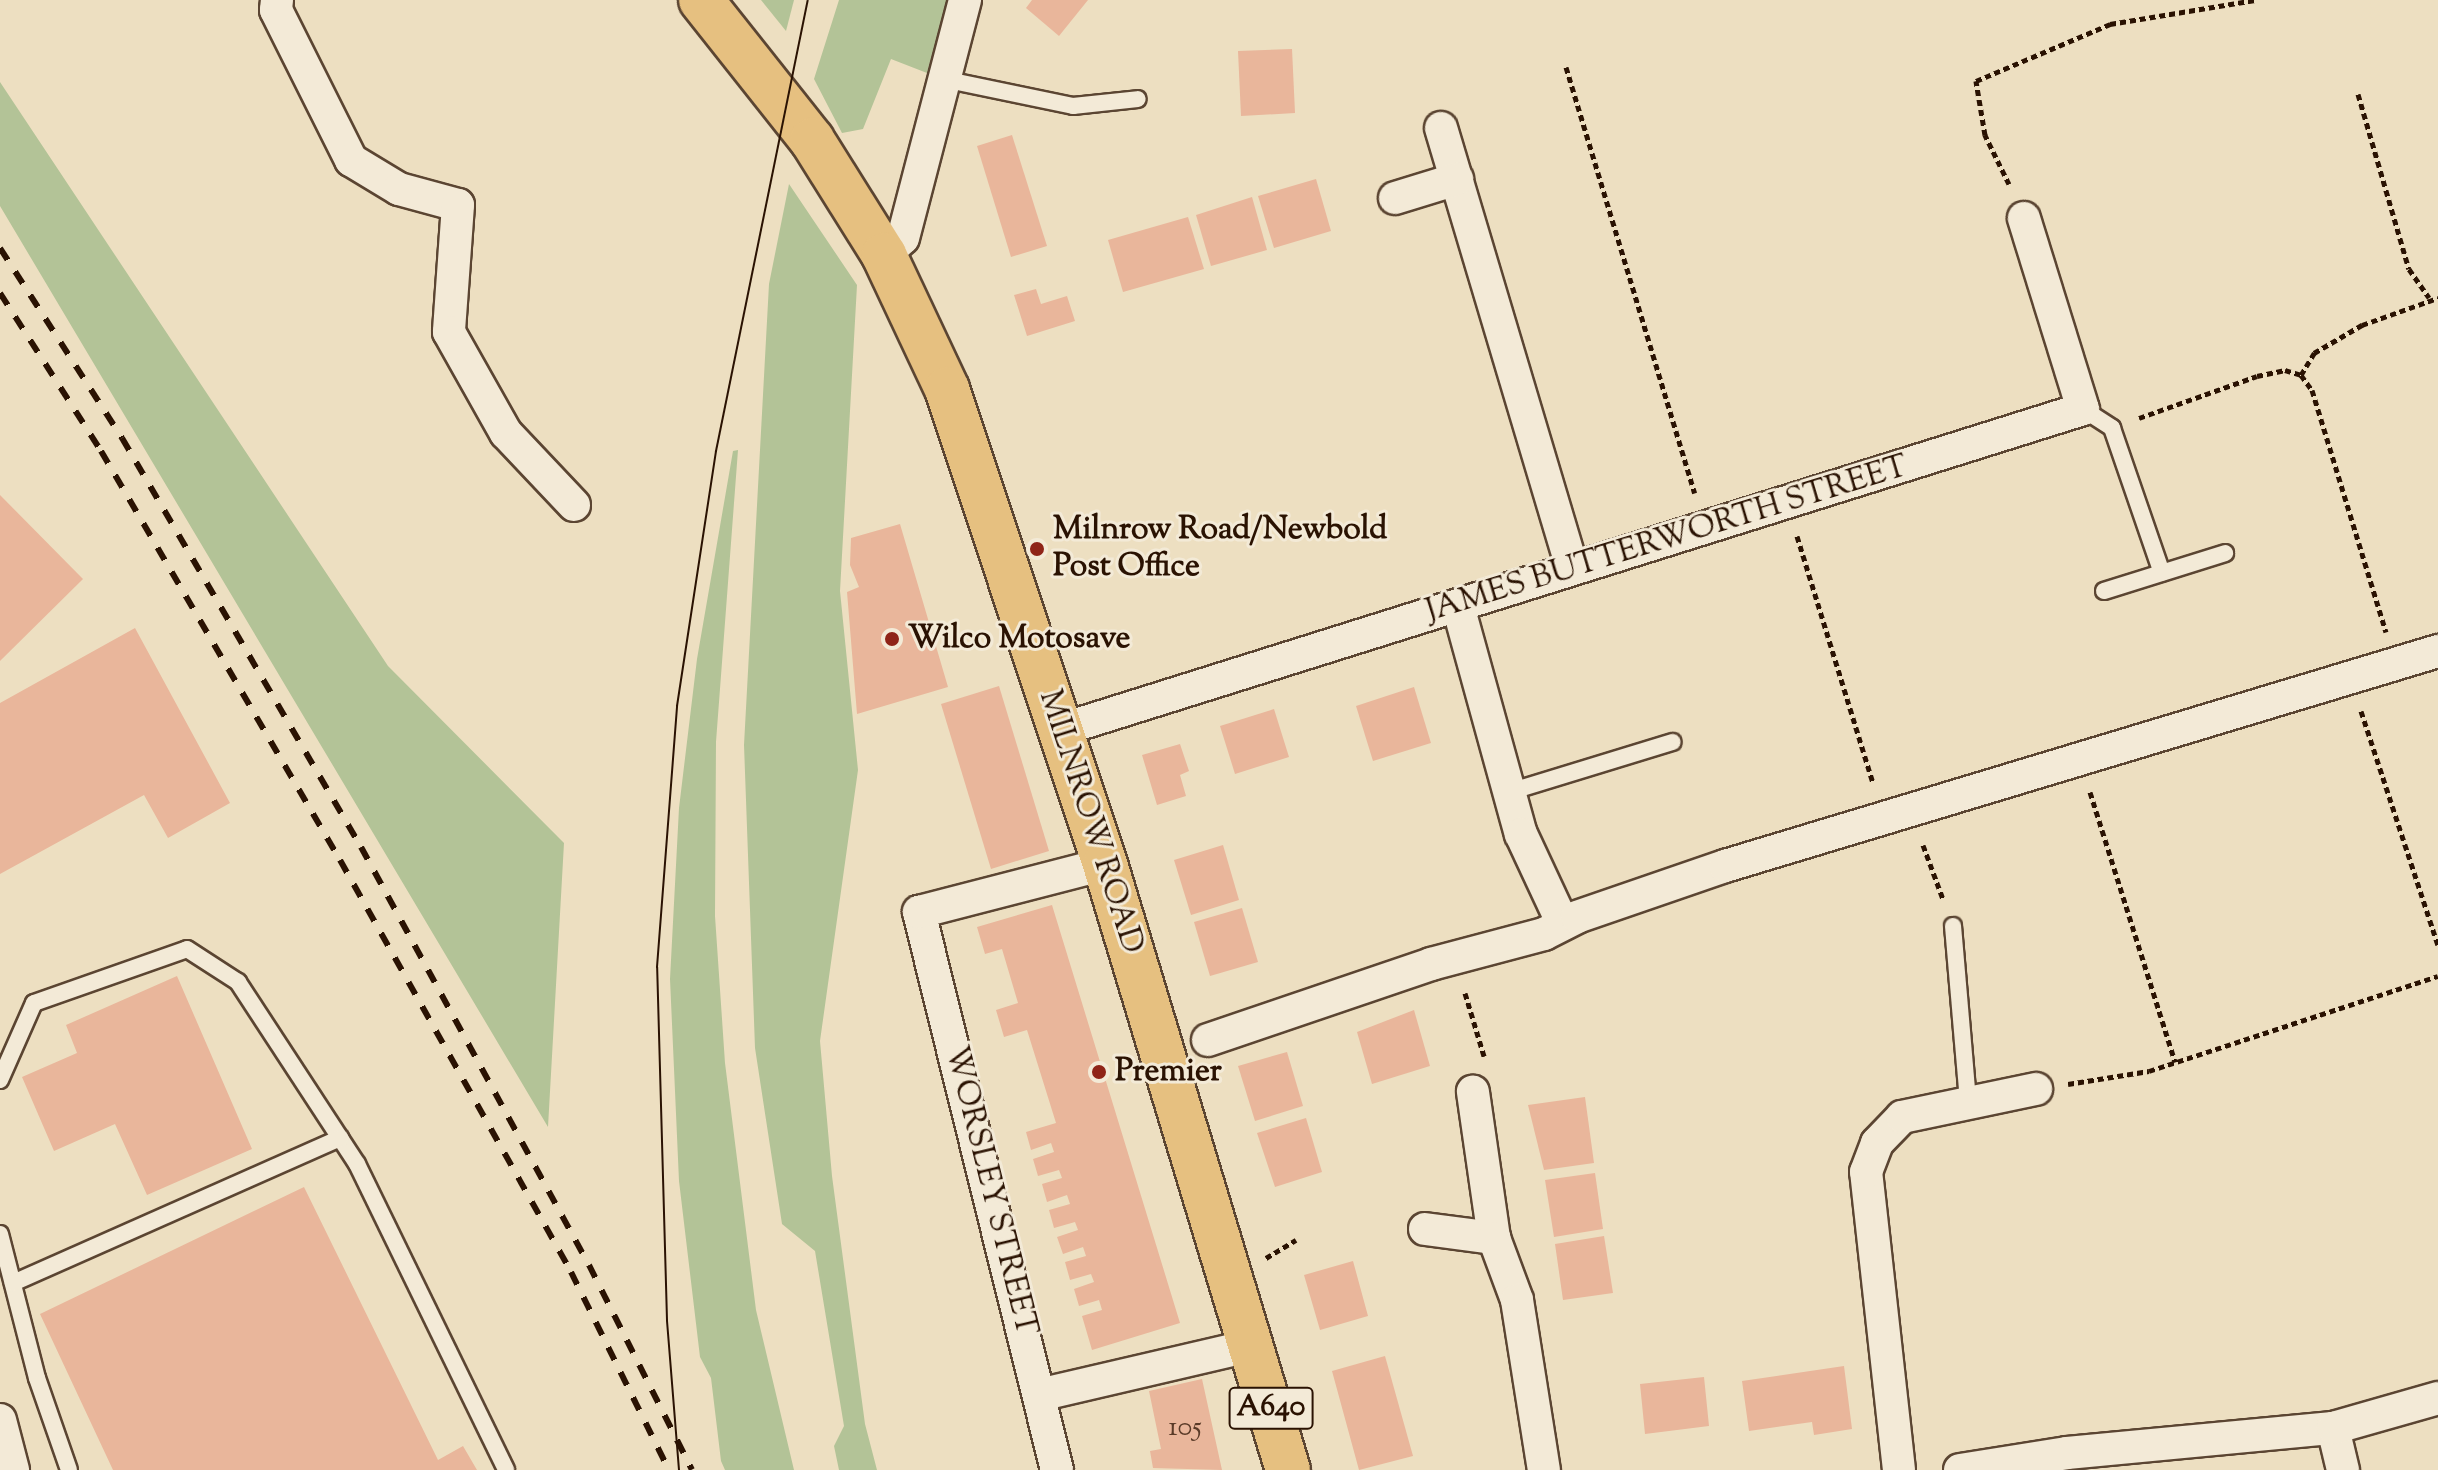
<!DOCTYPE html>
<html>
<head>
<meta charset="utf-8">
<style>
	body { margin:0 }
	#map { position:relative; width:2438px; height:1470px; overflow:hidden; background:#eddfc1; font-family:"Sorts Mill Goudy",serif }
	div>[style] { position:absolute }
	[style*='--x'] { left:calc(var(--x)*1px); top:calc(var(--y)*1px); width:calc(var(--w)*1px); rotate:calc(var(--a)*1deg) }
	.green>* { inset:0; background:#b3c397 }
	.building>* { inset:0; background:#e9b69b }
	.path>* { height:5px; margin-top:-2.5px; transform-origin:0; background:repeating-linear-gradient(90deg,#2a1202 0 6px,transparent 0 10px) }
	.roads { filter:drop-shadow(2px 0 #5b4532) drop-shadow(-2px 0 #5b4532) drop-shadow(0 2px #5b4532) drop-shadow(0 -2px #5b4532) }
	.lane>* { height:16px; margin:-8px; padding:0 8px; transform-origin:8px; border-radius:8px; background:#f3ead7 }
	.street>* { height:32px; margin:-16px; padding:0 16px; transform-origin:16px; border-radius:16px; background:#f3ead7 }
	.primary>* { height:44px; margin:-22px; padding:0 22px; transform-origin:22px; border-radius:22px; background:#e6c080 }
	.tram>* { height:2px; margin:-1px; padding:0 1px; transform-origin:1px; border-radius:1px; background:#2a1202 }
	.rail>* { height:6px; margin-top:-3px; transform-origin:0; background:repeating-linear-gradient(90deg,#2a1202 0 14px,transparent 0 28px) }
	.dots>* { width:22px; height:22px; translate:-50% -50%; box-sizing:border-box; border:4px solid #f3ead7; border-radius:50% }
	span { translate:-50% -50%; white-space:nowrap; text-align:center; line-height:1.15; -webkit-text-stroke:6px #f3ead7; paint-order:stroke }
	.number-label { font-size:28px; color:#5a3b28 }
	.number-label span { -webkit-text-stroke-width:0 }
	.shield-label span { padding:2px 6px; background:#f3ead7; border:2px solid; border-radius:6px; -webkit-text-stroke-width:0 }
	.shield-label { font-size:30px; color:#2a1202; font-weight:700 }
	.poi-label { font-size:32px; color:#2a1202; font-weight:700 }
	.left { translate:0 -50%; text-align:left }
	.street-label { font-size:32px; color:#2a1202 }
</style>
</head>
<body>
<div id="map">
	<div class="green">
		<div style="clip-path:polygon(761px 0,794px 0,786px 31px)"></div>
		<div style="clip-path:polygon(839px 0,948px 0,927px 73px,891px 59px,863px 129px,842px 133px,814px 79px)"></div>
		<div style="clip-path:polygon(0 82px,388px 666px,564px 843px,548px 1127px,0 206px)"></div>
		<div style="clip-path:polygon(789px 184px,857px 285px,840px 591px,858px 770px,820px 1041px,832px 1176px,865px 1424px,877px 1470px,839px 1470px,834px 1446px,844px 1426px,815px 1251px,782px 1224px,755px 1048px,744px 745px,769px 284px)"></div>
		<div style="clip-path:polygon(738px 450px,716px 742px,715px 916px,725px 1063px,756px 1310px,794px 1470px,725px 1470px,721px 1461px,711px 1378px,700px 1357px,679px 1181px,670px 979px,679px 808px,697px 659px,733px 451px)"></div>
	</div>
	<div class="building">
		<div style="clip-path:polygon(1032px 0,1088px 0,1059px 36px,1026px 8px)"></div>
		<div style="clip-path:polygon(1292px 49px,1295px 113px,1241px 116px,1238px 51px)"></div>
		<div style="clip-path:polygon(1012px 135px,1047px 246px,1011px 257px,977px 146px)"></div>
		<div style="clip-path:polygon(1316px 179px,1331px 231px,1274px 248px,1258px 196px)"></div>
		<div style="clip-path:polygon(1252px 197px,1267px 250px,1211px 266px,1196px 215px)"></div>
		<div style="clip-path:polygon(1188px 217px,1204px 269px,1123px 292px,1108px 240px)"></div>
		<div style="clip-path:polygon(1036px 289px,1041px 304px,1067px 296px,1075px 321px,1027px 336px,1014px 295px)"></div>
		<div style="clip-path:polygon(0 495px,83px 579px,0 661px)"></div>
		<div style="clip-path:polygon(900px 524px,948px 687px,857px 714px,847px 592px,859px 587px,850px 565px,851px 538px)"></div>
		<div style="clip-path:polygon(135px 628px,230px 803px,168px 838px,144px 795px,0 874px,0 703px)"></div>
		<div style="clip-path:polygon(999px 686px,1049px 851px,991px 869px,941px 704px)"></div>
		<div style="clip-path:polygon(1414px 687px,1431px 743px,1373px 761px,1356px 706px)"></div>
		<div style="clip-path:polygon(1274px 709px,1289px 757px,1235px 774px,1220px 726px)"></div>
		<div style="clip-path:polygon(1180px 744px,1189px 771px,1180px 775px,1186px 796px,1157px 805px,1142px 755px)"></div>
		<div style="clip-path:polygon(1223px 845px,1239px 900px,1191px 915px,1174px 860px)"></div>
		<div style="clip-path:polygon(1052px 905px,1180px 1323px,1092px 1350px,1082px 1316px,1102px 1310px,1099px 1300px,1079px 1306px,1074px 1289px,1094px 1282px,1091px 1274px,1070px 1280px,1065px 1262px,1086px 1256px,1083px 1247px,1063px 1254px,1057px 1237px,1078px 1230px,1075px 1222px,1054px 1228px,1049px 1210px,1070px 1204px,1067px 1195px,1047px 1202px,1042px 1184px,1062px 1178px,1059px 1170px,1038px 1176px,1033px 1159px,1054px 1152px,1051px 1143px,1031px 1150px,1026px 1132px,1056px 1123px,1027px 1030px,1004px 1037px,996px 1010px,1018px 1003px,1002px 949px,985px 954px,977px 927px)"></div>
		<div style="clip-path:polygon(1242px 908px,1258px 962px,1210px 976px,1194px 922px)"></div>
		<div style="clip-path:polygon(177px 976px,252px 1149px,147px 1195px,115px 1124px,54px 1151px,22px 1077px,77px 1053px,66px 1025px)"></div>
		<div style="clip-path:polygon(1414px 1010px,1430px 1066px,1372px 1084px,1357px 1032px)"></div>
		<div style="clip-path:polygon(1287px 1052px,1303px 1106px,1255px 1121px,1238px 1066px)"></div>
		<div style="clip-path:polygon(1585px 1097px,1594px 1163px,1544px 1170px,1528px 1105px)"></div>
		<div style="clip-path:polygon(1306px 1118px,1322px 1172px,1275px 1187px,1257px 1133px)"></div>
		<div style="clip-path:polygon(1595px 1173px,1603px 1229px,1554px 1237px,1545px 1180px)"></div>
		<div style="clip-path:polygon(304px 1187px,438px 1460px,463px 1446px,477px 1470px,113px 1470px,40px 1314px)"></div>
		<div style="clip-path:polygon(1604px 1236px,1613px 1293px,1563px 1300px,1555px 1244px)"></div>
		<div style="clip-path:polygon(1353px 1261px,1368px 1316px,1320px 1330px,1304px 1275px)"></div>
		<div style="clip-path:polygon(1385px 1356px,1413px 1456px,1359px 1470px,1332px 1371px)"></div>
		<div style="clip-path:polygon(1844px 1366px,1852px 1429px,1814px 1435px,1812px 1422px,1749px 1431px,1742px 1381px)"></div>
		<div style="clip-path:polygon(1704px 1377px,1709px 1426px,1645px 1434px,1640px 1384px)"></div>
		<div style="clip-path:polygon(1202px 1379px,1222px 1470px,1153px 1468px,1150px 1451px,1161px 1449px,1149px 1391px)"></div>
	</div>
	<div class="path">
		<div style="--x:1566;--y:67;--w:445;--a:73.2"></div>
		<div style="--x:2358;--y:94;--w:182;--a:73.8"></div>
		<div style="--x:2409;--y:269;--w:35;--a:55"></div>
		<div style="--x:2009;--y:184;--w:55;--a:-116.1"></div>
		<div style="--x:1985;--y:135;--w:55;--a:-99.5"></div>
		<div style="--x:1976;--y:81;--w:146;--a:-23"></div>
		<div style="--x:2110;--y:24;--w:147;--a:-9.4"></div>
		<div style="--x:2301;--y:375;--w:26;--a:-59"></div>
		<div style="--x:2314;--y:353;--w:56;--a:-30.3"></div>
		<div style="--x:2362;--y:325;--w:81;--a:-19.6"></div>
		<div style="--x:2139;--y:418;--w:125;--a:-19.6"></div>
		<div style="--x:2257;--y:376;--w:29;--a:-12"></div>
		<div style="--x:2285;--y:370;--w:17;--a:17"></div>
		<div style="--x:2301;--y:375;--w:19;--a:54"></div>
		<div style="--x:2312;--y:390;--w:253;--a:73"></div>
		<div style="--x:1797;--y:536;--w:258;--a:72.9"></div>
		<div style="--x:2361;--y:711;--w:246;--a:71.8"></div>
		<div style="--x:2090;--y:792;--w:283;--a:72.5"></div>
		<div style="--x:1923;--y:845;--w:58;--a:69.7"></div>
		<div style="--x:1465;--y:993;--w:66;--a:73.2"></div>
		<div style="--x:2068;--y:1084;--w:82;--a:-9.1"></div>
		<div style="--x:2149;--y:1071;--w:304;--a:-18.2"></div>
		<div style="--x:1266;--y:1258;--w:35;--a:-31"></div>
	</div>
	<div class="roads">
		<div class="lane">
			<div style="--x:943;--y:79;--w:133;--a:11.7"></div>
			<div style="--x:1073;--y:106;--w:65;--a:-6.1"></div>
			<div style="--x:2083;--y:409;--w:35;--a:33"></div>
			<div style="--x:2112;--y:428;--w:153;--a:71"></div>
			<div style="--x:2104;--y:591;--w:127;--a:-17.4"></div>
			<div style="--x:1509;--y:792;--w:171;--a:-17"></div>
			<div style="--x:1953;--y:926;--w:176;--a:85.1"></div>
			<div style="--x:0;--y:1080;--w:84;--a:-66.2"></div>
			<div style="--x:34;--y:1003;--w:162;--a:-19.4"></div>
			<div style="--x:187;--y:949;--w:61;--a:32.9"></div>
			<div style="--x:238;--y:982;--w:217;--a:56.8"></div>
			<div style="--x:357;--y:1164;--w:340;--a:64"></div>
			<div style="--x:0;--y:1234;--w:149;--a:75.6"></div>
			<div style="--x:37;--y:1378;--w:97;--a:70.8"></div>
			<div style="--x:13;--y:1283;--w:358;--a:-23.9"></div>
		</div>
		<div class="street">
			<div style="--x:277;--y:0;--w:10;--a:96"></div>
			<div style="--x:276;--y:10;--w:168;--a:63.4"></div>
			<div style="--x:351;--y:160;--w:56;--a:31.1"></div>
			<div style="--x:399;--y:189;--w:61;--a:15.2"></div>
			<div style="--x:458;--y:205;--w:127;--a:94.1"></div>
			<div style="--x:449;--y:332;--w:116;--a:60.6"></div>
			<div style="--x:506;--y:433;--w:99;--a:46.6"></div>
			<div style="--x:1441;--y:128;--w:458;--a:73.4"></div>
			<div style="--x:1395;--y:198;--w:65;--a:-17"></div>
			<div style="--x:884;--y:255;--w:25;--a:-42"></div>
			<div style="--x:903;--y:238;--w:246;--a:-75.4"></div>
			<div style="--x:1458;--y:606;--w:237;--a:74.6"></div>
			<div style="--x:1521;--y:834;--w:99;--a:65"></div>
			<div style="--x:1060;--y:730;--w:1072;--a:-17.42"></div>
			<div style="--x:2083;--y:409;--w:200;--a:-107.2"></div>
			<div style="--x:1208;--y:1040;--w:236;--a:-18.8"></div>
			<div style="--x:1431;--y:964;--w:117;--a:-14.9"></div>
			<div style="--x:1544;--y:934;--w:37;--a:-27"></div>
			<div style="--x:1577;--y:917;--w:157;--a:-19"></div>
			<div style="--x:1725;--y:866;--w:745;--a:-16.78"></div>
			<div style="--x:1425;--y:1229;--w:70;--a:7.4"></div>
			<div style="--x:1494;--y:1238;--w:148;--a:-98.2"></div>
			<div style="--x:1494;--y:1238;--w:66;--a:69.6"></div>
			<div style="--x:1517;--y:1300;--w:172;--a:81"></div>
			<div style="--x:1039;--y:1395;--w:221;--a:-13.1"></div>
			<div style="--x:0;--y:1420;--w:52;--a:75.4"></div>
			<div style="--x:2333;--y:1428;--w:43;--a:76.6"></div>
			<div style="--x:1057;--y:1470;--w:575;--a:-103.89"></div>
			<div style="--x:919;--y:912;--w:192;--a:-14.5"></div>
			<div style="--x:1899;--y:1470;--w:300;--a:-96.3"></div>
			<div style="--x:1866;--y:1172;--w:31;--a:-69"></div>
			<div style="--x:1877;--y:1143;--w:36;--a:-46"></div>
			<div style="--x:1902;--y:1117;--w:137;--a:-11.8"></div>
			<div style="--x:1960;--y:1470;--w:108;--a:-9"></div>
			<div style="--x:2067;--y:1453;--w:267;--a:-5.4"></div>
			<div style="--x:2333;--y:1428;--w:109;--a:-15.9"></div>
		</div>
		<div class="primary">
			<div style="--x:701;--y:0;--w:179;--a:51.6"></div>
			<div style="--x:812;--y:140;--w:136;--a:57.9"></div>
			<div style="--x:884;--y:255;--w:148;--a:64.8"></div>
			<div style="--x:947;--y:389;--w:501;--a:71.6"></div>
			<div style="--x:1105;--y:864;--w:633;--a:73.2"></div>
		</div>
	</div>
	<div class="tram">
		<div style="--x:679;--y:1470;--w:150;--a:-94.6"></div>
		<div style="--x:667;--y:1320;--w:353;--a:-91.6"></div>
		<div style="--x:657;--y:967;--w:262;--a:-85.6"></div>
		<div style="--x:677;--y:706;--w:258;--a:-81.3"></div>
		<div style="--x:716;--y:451;--w:460;--a:-78.5"></div>
	</div>
	<div class="rail">
		<div style="--x:0;--y:248;--w:226;--a:57.3"></div>
		<div style="--x:122;--y:438;--w:474;--a:59.7"></div>
		<div style="--x:361;--y:847;--w:476;--a:61.4"></div>
		<div style="--x:589;--y:1265;--w:229;--a:63.3"></div>
		<div style="--x:0;--y:293;--w:188;--a:57.4"></div>
		<div style="--x:101;--y:451;--w:474;--a:59.7"></div>
		<div style="--x:340;--y:860;--w:472;--a:60.7"></div>
		<div style="--x:571;--y:1272;--w:221;--a:63.7"></div>
	</div>
	<div class="dots">
		<div style="left:1037px;top:549px;background:#8f2418"></div>
		<div style="left:892px;top:639px;background:#8f2418"></div>
		<div style="left:1099px;top:1072px;background:#8f2418"></div>
	</div>
	<div class="number-label">
		<span style="left:1185px;top:1428px">105</span>
	</div>
	<div class="shield-label">
		<span style="left:1271px;top:1408px">A640</span>
	</div>
	<div class="poi-label">
		<span class="left" style="left:1053px;top:549px">Milnrow Road/Newbold<br>Post Office</span>
		<span class="left" style="left:908px;top:639px">Wilco Motosave</span>
		<span class="left" style="left:1115px;top:1072px">Premier</span>
	</div>
	<div class="street-label">
		<span style="left:1667px;top:540px;rotate:-17deg">JAMES BUTTERWORTH STREET</span>
		<span style="left:1090px;top:822px;rotate:72deg">MILNROW ROAD</span>
		<span style="left:990px;top:1191px;rotate:76deg">WORSLEY STREET</span>
	</div>
</div>
</body>
</html>
